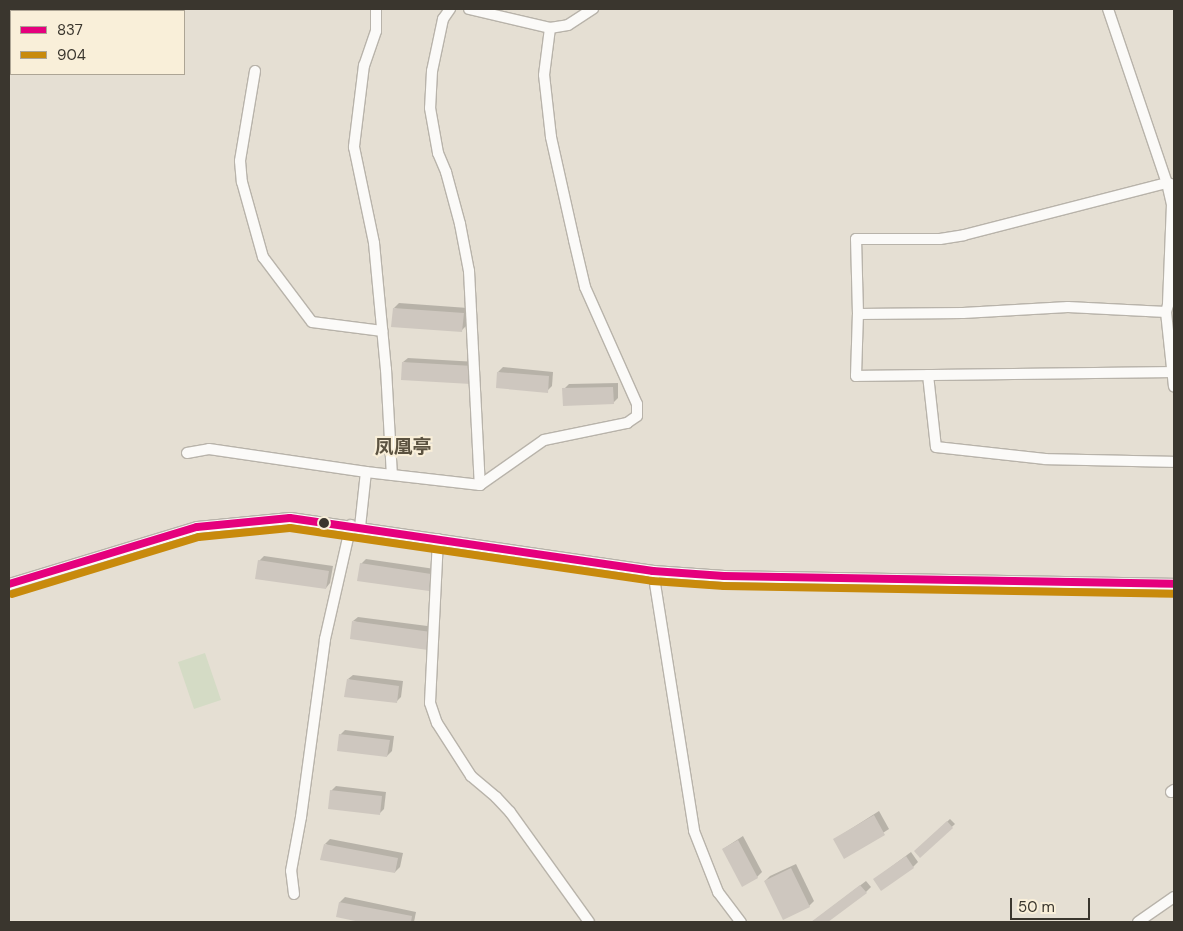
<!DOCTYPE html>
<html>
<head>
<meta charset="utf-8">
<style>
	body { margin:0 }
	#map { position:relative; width:1183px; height:931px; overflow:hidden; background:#e5dfd3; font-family:"DM Sans","Noto Sans SC",sans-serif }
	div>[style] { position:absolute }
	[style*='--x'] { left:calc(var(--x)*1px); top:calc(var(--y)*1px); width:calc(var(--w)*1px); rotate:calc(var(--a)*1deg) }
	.green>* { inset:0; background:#d4dbc5 }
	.shadow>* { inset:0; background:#0003 }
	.building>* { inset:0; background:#cec7bf }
	.roads { filter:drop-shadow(1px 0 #b8b3aa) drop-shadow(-1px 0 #b8b3aa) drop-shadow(0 1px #b8b3aa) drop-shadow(0 -1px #b8b3aa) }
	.minor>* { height:10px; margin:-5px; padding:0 5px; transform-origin:5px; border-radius:5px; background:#fbfaf8 }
	.tertiary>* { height:11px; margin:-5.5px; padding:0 5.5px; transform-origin:5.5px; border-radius:5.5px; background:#fbfaf8 }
	.bus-1>* { height:8px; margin:-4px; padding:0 4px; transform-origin:4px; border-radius:4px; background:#e5007d }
	.bus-2>* { height:8px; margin:-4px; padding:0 4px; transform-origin:4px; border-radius:4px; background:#c88a0c }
	.dots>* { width:14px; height:14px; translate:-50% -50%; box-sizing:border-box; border:2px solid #f9efd9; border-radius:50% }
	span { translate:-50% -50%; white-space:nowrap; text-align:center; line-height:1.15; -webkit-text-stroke:4px #f9efd9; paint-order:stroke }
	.quarter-label { font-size:19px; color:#5b5240; font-weight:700 }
	.frame { position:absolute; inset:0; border:10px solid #3a362e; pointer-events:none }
	.legend { position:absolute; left:10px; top:10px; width:175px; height:65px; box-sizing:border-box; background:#f9efd9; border:1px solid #ada595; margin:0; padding:6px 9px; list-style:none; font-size:15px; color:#3a362e }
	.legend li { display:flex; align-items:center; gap:10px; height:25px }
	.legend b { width:25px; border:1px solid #ada595 }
	.scale { position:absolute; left:1010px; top:898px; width:80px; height:22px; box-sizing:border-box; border:2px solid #3a362e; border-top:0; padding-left:6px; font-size:15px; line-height:18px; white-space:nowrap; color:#3a362e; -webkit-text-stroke:4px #f9efd9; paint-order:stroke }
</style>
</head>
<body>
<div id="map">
	<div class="green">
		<div style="clip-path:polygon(205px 653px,221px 700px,194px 709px,178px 662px)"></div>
	</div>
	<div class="shadow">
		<div style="clip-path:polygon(399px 303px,468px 308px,467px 325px,462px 330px,394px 308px)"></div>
		<div style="clip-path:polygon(408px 358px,477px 362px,471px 383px,403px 362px)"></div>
		<div style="clip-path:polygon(503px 367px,553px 372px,552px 386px,547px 391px,498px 372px)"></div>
		<div style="clip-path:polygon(618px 383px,618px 398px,613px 403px,564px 389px,569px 384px)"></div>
		<div style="clip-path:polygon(264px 556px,333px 566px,330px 583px,326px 588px,259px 561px)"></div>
		<div style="clip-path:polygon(366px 559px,435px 569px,433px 584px,428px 589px,361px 564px)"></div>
		<div style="clip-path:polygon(358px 617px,435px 627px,432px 643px,353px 621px)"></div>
		<div style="clip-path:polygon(353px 675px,403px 681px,401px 697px,396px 702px,348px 679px)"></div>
		<div style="clip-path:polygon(345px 730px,394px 736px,392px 751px,387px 756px,340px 735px)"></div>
		<div style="clip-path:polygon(336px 786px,386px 792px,384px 809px,379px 814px,331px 791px)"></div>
		<div style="clip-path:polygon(879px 811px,889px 829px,845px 857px,835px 839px)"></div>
		<div style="clip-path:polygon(950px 819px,955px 824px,920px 856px,915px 851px)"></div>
		<div style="clip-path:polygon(743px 836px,762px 872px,757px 877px,723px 849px)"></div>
		<div style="clip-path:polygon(330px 839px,403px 853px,400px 867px,395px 872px,325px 844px)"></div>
		<div style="clip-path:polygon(911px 852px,918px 862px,913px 867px,875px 879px)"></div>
		<div style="clip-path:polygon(796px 864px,814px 901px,809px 906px,765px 881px,770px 876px)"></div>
		<div style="clip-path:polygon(866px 881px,871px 887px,866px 892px,826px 922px,812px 922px)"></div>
		<div style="clip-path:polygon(345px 897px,416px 912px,414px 922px,366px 922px,337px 916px,340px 902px)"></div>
	</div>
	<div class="building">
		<div style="clip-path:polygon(393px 308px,464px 313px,462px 332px,391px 327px)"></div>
		<div style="clip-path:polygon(402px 362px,473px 366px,471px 384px,401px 380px)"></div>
		<div style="clip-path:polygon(497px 372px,549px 376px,548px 393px,496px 388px)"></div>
		<div style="clip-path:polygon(613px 387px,614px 404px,563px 406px,562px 388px)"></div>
		<div style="clip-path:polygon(258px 560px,329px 571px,326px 589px,255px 579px)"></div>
		<div style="clip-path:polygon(360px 563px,431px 574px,429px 591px,357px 581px)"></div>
		<div style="clip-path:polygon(352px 621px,431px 632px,428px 650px,350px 639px)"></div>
		<div style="clip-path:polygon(347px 679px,399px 686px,397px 703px,344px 697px)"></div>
		<div style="clip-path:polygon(339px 734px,390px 740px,387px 757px,337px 751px)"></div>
		<div style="clip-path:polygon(330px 790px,382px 796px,380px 815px,328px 809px)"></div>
		<div style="clip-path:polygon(874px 815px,885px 835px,844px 859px,833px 839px)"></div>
		<div style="clip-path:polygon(947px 821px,953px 828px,920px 858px,914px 851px)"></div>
		<div style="clip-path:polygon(738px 840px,758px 878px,742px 887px,722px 849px)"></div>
		<div style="clip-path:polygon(324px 844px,398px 858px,395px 873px,320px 860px)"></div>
		<div style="clip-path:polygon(906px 856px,914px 868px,881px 891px,873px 879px)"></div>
		<div style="clip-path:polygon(791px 868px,810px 907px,783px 920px,764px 881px)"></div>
		<div style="clip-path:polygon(860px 885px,867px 893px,828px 922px,811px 922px)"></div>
		<div style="clip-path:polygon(339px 902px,412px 916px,411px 922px,360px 922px,336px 917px)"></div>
	</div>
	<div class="roads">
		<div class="minor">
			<div style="--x:376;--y:9;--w:22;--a:90"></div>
			<div style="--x:376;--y:31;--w:36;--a:109"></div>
			<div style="--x:364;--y:65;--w:83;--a:97"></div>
			<div style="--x:354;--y:147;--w:98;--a:78.2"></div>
			<div style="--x:374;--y:243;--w:127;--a:84.6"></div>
			<div style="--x:386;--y:369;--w:106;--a:86.8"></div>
			<div style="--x:450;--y:9;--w:12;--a:125"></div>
			<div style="--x:443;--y:19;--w:53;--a:101.9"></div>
			<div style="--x:432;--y:71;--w:37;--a:93"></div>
			<div style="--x:430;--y:108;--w:46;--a:79.9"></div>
			<div style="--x:438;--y:153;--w:21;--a:67"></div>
			<div style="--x:446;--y:172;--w:54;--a:74.9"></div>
			<div style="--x:460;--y:224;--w:48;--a:79.2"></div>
			<div style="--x:469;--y:271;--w:214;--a:87.1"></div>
			<div style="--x:469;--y:9;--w:83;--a:13.2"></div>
			<div style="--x:550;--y:28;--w:18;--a:-9"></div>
			<div style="--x:568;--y:25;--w:30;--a:-33"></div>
			<div style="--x:1108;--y:9;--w:184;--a:71.3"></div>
			<div style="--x:1167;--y:183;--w:22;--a:77"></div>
			<div style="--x:1172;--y:204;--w:101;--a:92.3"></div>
			<div style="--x:1168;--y:305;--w:7;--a:106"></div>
			<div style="--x:1166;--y:312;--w:75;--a:83.9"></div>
			<div style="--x:255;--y:71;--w:91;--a:99.5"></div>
			<div style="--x:240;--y:161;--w:21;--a:85"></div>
			<div style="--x:242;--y:182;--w:78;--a:74.4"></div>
			<div style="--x:263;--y:257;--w:81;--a:53"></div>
			<div style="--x:312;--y:322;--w:71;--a:7.3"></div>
			<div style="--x:858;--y:314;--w:105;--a:-0.5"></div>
			<div style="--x:963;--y:313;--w:105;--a:-3.3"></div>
			<div style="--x:1068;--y:307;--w:98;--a:2.9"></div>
			<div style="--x:1171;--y:372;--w:315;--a:179.3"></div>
			<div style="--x:856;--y:376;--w:62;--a:-88.2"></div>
			<div style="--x:858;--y:314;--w:75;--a:-91.5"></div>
			<div style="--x:856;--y:239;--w:84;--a:0"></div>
			<div style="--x:940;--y:239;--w:24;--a:-9"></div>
			<div style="--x:964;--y:235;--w:210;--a:-14.4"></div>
			<div style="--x:1167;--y:183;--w:7;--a:16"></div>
			<div style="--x:928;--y:375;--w:72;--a:83.7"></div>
			<div style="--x:936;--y:447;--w:110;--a:6.3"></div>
			<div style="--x:1045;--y:459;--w:129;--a:1.3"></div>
			<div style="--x:187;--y:453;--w:22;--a:-10"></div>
			<div style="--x:209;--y:449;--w:159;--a:8.3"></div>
			<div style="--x:360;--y:527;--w:55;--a:-83.8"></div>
			<div style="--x:366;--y:472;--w:115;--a:6.5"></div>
			<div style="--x:480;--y:485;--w:78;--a:-35.1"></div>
			<div style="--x:544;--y:440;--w:85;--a:-11.6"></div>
			<div style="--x:627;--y:423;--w:12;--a:-35"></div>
			<div style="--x:637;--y:416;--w:12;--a:-90"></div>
			<div style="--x:637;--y:404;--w:128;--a:-114"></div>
			<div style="--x:585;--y:287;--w:48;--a:-103.2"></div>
			<div style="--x:574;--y:240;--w:106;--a:-102.6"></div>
			<div style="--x:551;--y:137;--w:62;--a:-96.4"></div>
			<div style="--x:544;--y:75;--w:47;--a:-82.7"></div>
			<div style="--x:438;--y:539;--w:164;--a:92.8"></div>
			<div style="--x:430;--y:703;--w:21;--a:71"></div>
			<div style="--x:437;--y:723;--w:63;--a:57.3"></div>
			<div style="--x:471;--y:776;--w:33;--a:40"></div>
			<div style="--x:496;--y:797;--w:21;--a:47"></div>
			<div style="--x:510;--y:812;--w:135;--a:54.3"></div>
			<div style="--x:653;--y:571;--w:263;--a:81"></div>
			<div style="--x:694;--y:831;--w:66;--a:68.5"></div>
			<div style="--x:718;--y:892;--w:38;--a:53"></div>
			<div style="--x:1171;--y:792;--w:4;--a:-34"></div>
			<div style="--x:294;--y:894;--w:23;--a:-97"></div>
			<div style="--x:291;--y:871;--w:55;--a:-79.5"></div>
			<div style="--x:301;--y:817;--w:180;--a:-82.3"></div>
			<div style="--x:325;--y:639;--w:117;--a:-77.2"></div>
			<div style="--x:1138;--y:922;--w:44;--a:-34.8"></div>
		</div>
		<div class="tertiary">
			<div style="--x:9;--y:584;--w:196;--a:-16.9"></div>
			<div style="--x:197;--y:527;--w:93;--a:-5.5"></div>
			<div style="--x:290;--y:518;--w:367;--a:8.3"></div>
			<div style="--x:653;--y:571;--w:71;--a:4"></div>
			<div style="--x:724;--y:576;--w:450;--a:1"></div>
		</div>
	</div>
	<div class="bus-1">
		<div style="--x:9;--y:584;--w:196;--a:-16.9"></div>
		<div style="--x:197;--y:527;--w:93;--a:-5.5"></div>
		<div style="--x:290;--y:518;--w:367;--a:8.3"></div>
		<div style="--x:653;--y:571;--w:71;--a:4"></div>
		<div style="--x:724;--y:576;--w:450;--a:1"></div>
	</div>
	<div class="bus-2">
		<div style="--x:12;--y:594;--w:195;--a:-17"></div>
		<div style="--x:199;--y:537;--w:91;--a:-5.6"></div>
		<div style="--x:290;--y:528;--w:366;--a:8.3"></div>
		<div style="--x:652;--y:581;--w:72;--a:4"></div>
		<div style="--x:724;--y:586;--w:450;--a:1"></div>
	</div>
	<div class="dots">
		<div style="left:324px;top:523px;background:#3a362e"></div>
	</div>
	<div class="quarter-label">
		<span style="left:403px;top:447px">凤凰亭</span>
	</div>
	<div class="frame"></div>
	<ul class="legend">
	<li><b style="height:6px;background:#e5007d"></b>837</li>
	<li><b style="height:6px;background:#c88a0c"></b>904</li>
	</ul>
	<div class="scale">50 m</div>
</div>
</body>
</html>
